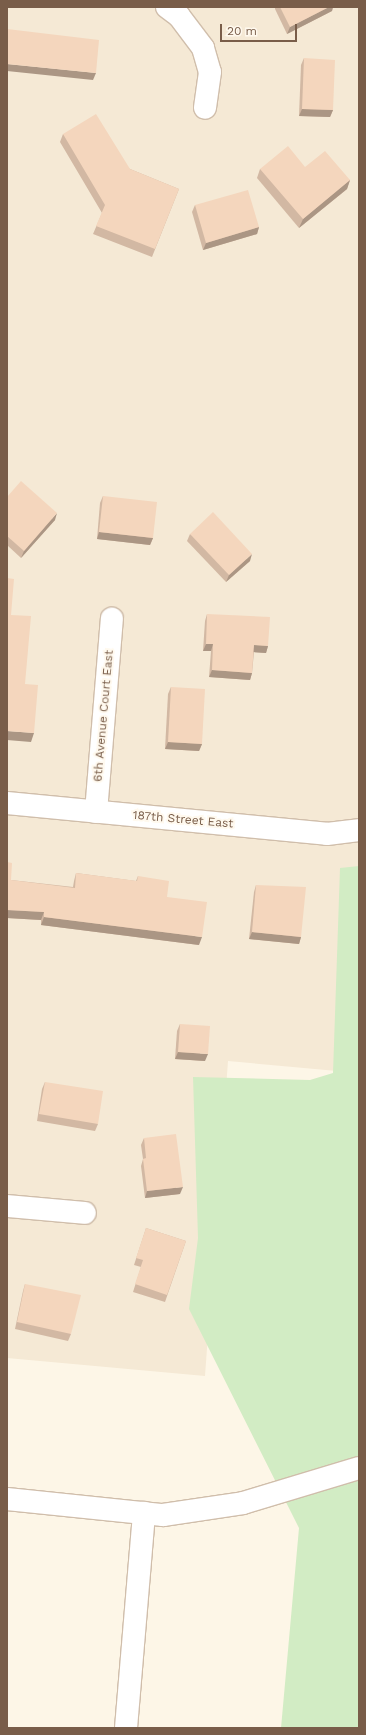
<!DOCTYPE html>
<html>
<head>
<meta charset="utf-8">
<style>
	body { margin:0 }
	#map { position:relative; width:366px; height:1735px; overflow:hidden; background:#fdf6e7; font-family:"Work Sans",sans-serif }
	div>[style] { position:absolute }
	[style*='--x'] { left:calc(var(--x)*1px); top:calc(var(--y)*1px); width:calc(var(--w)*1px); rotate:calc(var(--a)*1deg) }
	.residential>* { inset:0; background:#f5e9d5 }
	.green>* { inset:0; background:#d2ecc4 }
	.roads { filter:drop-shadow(1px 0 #d0beab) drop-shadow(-1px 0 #d0beab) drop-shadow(0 1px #d0beab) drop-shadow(0 -1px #d0beab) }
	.street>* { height:22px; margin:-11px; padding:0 11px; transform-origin:11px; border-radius:11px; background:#fff }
	.wall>* { inset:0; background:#d2b8a3 }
	.shaded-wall>* { inset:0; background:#ab9684 }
	.building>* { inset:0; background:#f4d6bd }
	span { translate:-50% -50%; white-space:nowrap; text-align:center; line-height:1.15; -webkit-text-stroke:4px #fff9ee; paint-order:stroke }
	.street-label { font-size:12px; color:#795d49 }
	.frame { position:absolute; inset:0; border:8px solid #795d49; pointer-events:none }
	.scale { position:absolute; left:220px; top:24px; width:77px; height:18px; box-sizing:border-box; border:2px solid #795d49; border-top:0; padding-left:5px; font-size:12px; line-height:14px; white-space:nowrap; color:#795d49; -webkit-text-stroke:3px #fff9ee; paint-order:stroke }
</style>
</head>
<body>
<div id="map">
	<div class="residential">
		<div style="clip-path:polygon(7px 7px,359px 7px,359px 1073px,228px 1061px,205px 1376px,7px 1358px)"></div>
	</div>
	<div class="green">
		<div style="clip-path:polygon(359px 866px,359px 1728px,281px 1728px,299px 1528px,189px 1309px,198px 1238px,193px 1077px,310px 1080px,333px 1073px,340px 868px)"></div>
	</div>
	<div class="roads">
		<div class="street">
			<div style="--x:167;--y:7;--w:15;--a:37"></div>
			<div style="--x:179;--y:16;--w:40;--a:53"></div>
			<div style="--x:203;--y:48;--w:25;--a:74"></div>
			<div style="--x:210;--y:72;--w:36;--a:98"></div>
			<div style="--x:7;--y:803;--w:321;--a:5.5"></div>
			<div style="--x:327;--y:834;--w:32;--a:-7"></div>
			<div style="--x:96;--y:812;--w:194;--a:-85.3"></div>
			<div style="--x:7;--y:1206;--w:78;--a:5.1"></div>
			<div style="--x:7;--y:1499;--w:157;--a:5.9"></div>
			<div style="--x:163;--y:1515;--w:81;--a:-8.5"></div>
			<div style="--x:243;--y:1503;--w:121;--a:-16.8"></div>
			<div style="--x:126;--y:1728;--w:216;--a:-85.2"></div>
		</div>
	</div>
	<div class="wall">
		<div style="clip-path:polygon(275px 7px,333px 7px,332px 11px,287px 34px,275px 9px)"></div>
		<div style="clip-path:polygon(304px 58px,333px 110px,330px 117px,299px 116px,301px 65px)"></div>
		<div style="clip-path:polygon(63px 134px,130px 169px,179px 189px,152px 257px,93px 234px,102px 213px,60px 142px)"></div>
		<div style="clip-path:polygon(305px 167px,350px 180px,347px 189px,299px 228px,257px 178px,260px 169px)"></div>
		<div style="clip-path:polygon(195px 205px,259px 227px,257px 234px,203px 250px,192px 212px)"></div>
		<div style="clip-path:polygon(103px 496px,153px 538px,150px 545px,97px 539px,100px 503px)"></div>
		<div style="clip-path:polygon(7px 497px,55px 520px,21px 558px,7px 545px)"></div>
		<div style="clip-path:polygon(190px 534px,250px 561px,226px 582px,187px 541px)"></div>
		<div style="clip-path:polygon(207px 614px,268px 646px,266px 653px,254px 652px,252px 673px,250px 680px,209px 677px,211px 651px,203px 651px,205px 621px)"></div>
		<div style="clip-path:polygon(171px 687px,202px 744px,199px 751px,165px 749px,168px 694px)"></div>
		<div style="clip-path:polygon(7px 862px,11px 880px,73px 887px,74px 881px,76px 873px,136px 881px,138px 876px,167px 897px,199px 945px,41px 925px,41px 920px,7px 918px)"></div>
		<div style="clip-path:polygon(256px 885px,301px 937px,299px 944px,249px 939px,254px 892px)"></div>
		<div style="clip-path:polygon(180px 1024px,205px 1061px,175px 1059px,177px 1031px)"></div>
		<div style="clip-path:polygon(45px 1082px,98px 1124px,95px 1131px,37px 1121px,42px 1089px)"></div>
		<div style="clip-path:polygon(144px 1138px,180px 1194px,145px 1198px,141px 1166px,143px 1159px,141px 1145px)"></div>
		<div style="clip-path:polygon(146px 1228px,186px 1241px,165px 1302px,133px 1292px,141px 1267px,134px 1265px)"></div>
		<div style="clip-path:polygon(25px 1284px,71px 1334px,68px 1341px,15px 1329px,23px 1291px)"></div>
	</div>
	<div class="shaded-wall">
		<div style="clip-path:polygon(329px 7px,333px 7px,332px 11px,287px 34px,290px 27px)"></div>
		<div style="clip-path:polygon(7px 64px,96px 73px,93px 80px,7px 71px)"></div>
		<div style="clip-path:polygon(302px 109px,333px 110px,330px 117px,299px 116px)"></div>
		<div style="clip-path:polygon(350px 180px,347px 189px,299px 228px,303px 219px)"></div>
		<div style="clip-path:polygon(259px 227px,257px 234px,203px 250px,206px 243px)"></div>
		<div style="clip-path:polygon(57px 513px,55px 520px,21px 558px,24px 551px)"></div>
		<div style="clip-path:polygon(99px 532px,153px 538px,150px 545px,97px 539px)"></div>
		<div style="clip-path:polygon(252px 554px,250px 561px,226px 582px,229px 575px)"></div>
		<div style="clip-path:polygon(206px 644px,213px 644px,211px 651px,203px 651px)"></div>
		<div style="clip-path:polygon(254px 645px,268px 646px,266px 653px,252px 652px)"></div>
		<div style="clip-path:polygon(212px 670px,252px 673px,250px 680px,209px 677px)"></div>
		<div style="clip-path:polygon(7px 731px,34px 733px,31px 742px,7px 740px)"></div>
		<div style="clip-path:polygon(168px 742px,202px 744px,199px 751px,165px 749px)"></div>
		<div style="clip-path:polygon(7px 910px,44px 912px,41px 920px,7px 918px)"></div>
		<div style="clip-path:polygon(44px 917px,202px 937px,199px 945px,41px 925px)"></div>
		<div style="clip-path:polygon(252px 932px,301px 937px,299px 944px,249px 939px)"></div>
		<div style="clip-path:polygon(178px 1052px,208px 1054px,205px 1061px,175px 1059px)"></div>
		<div style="clip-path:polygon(183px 1187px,180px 1194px,145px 1198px,147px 1191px)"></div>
	</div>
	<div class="building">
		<div style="clip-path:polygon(280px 7px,329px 7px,290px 27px)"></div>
		<div style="clip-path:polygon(7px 29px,99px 40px,96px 73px,7px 64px)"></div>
		<div style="clip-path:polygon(304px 58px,335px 60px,333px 110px,302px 109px)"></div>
		<div style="clip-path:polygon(96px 114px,130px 169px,179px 189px,155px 249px,96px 226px,105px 205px,63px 134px)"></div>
		<div style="clip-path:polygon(288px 146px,305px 167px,325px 151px,350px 180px,303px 219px,260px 169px)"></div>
		<div style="clip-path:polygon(248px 190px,259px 227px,206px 243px,195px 205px)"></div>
		<div style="clip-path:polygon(21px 481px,57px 513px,24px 551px,7px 536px,7px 497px)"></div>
		<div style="clip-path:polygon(103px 496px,157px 502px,153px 538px,99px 532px)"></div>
		<div style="clip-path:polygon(213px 512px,252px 554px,229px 575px,190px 534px)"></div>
		<div style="clip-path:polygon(7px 578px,14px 579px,11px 615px,31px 616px,25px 684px,38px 685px,34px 733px,7px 731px)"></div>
		<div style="clip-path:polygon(207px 614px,270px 617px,268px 646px,254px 645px,252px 673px,212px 670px,213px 644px,206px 644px)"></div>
		<div style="clip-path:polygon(171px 687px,205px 689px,202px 744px,168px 742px)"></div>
		<div style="clip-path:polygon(7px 862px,12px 863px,11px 880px,75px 888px,76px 873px,137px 881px,138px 876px,169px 881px,167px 897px,207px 902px,202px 937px,44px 917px,44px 912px,7px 910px)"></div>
		<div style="clip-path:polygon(256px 885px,306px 887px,301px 937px,252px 932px)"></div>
		<div style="clip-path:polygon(180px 1024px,210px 1026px,208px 1054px,178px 1052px)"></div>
		<div style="clip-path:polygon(45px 1082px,103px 1091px,98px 1124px,39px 1114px)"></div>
		<div style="clip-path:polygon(176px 1134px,183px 1187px,147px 1191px,143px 1159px,146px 1158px,144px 1138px)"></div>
		<div style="clip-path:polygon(146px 1228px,186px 1241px,167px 1295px,135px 1284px,143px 1260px,136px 1258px)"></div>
		<div style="clip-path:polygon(25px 1284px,81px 1295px,71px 1334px,17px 1322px)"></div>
	</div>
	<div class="street-label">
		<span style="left:104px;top:716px;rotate:-85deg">6th Avenue Court East</span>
		<span style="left:183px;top:820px;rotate:5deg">187th Street East</span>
	</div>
	<div class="frame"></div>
	<div class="scale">20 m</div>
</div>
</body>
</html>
